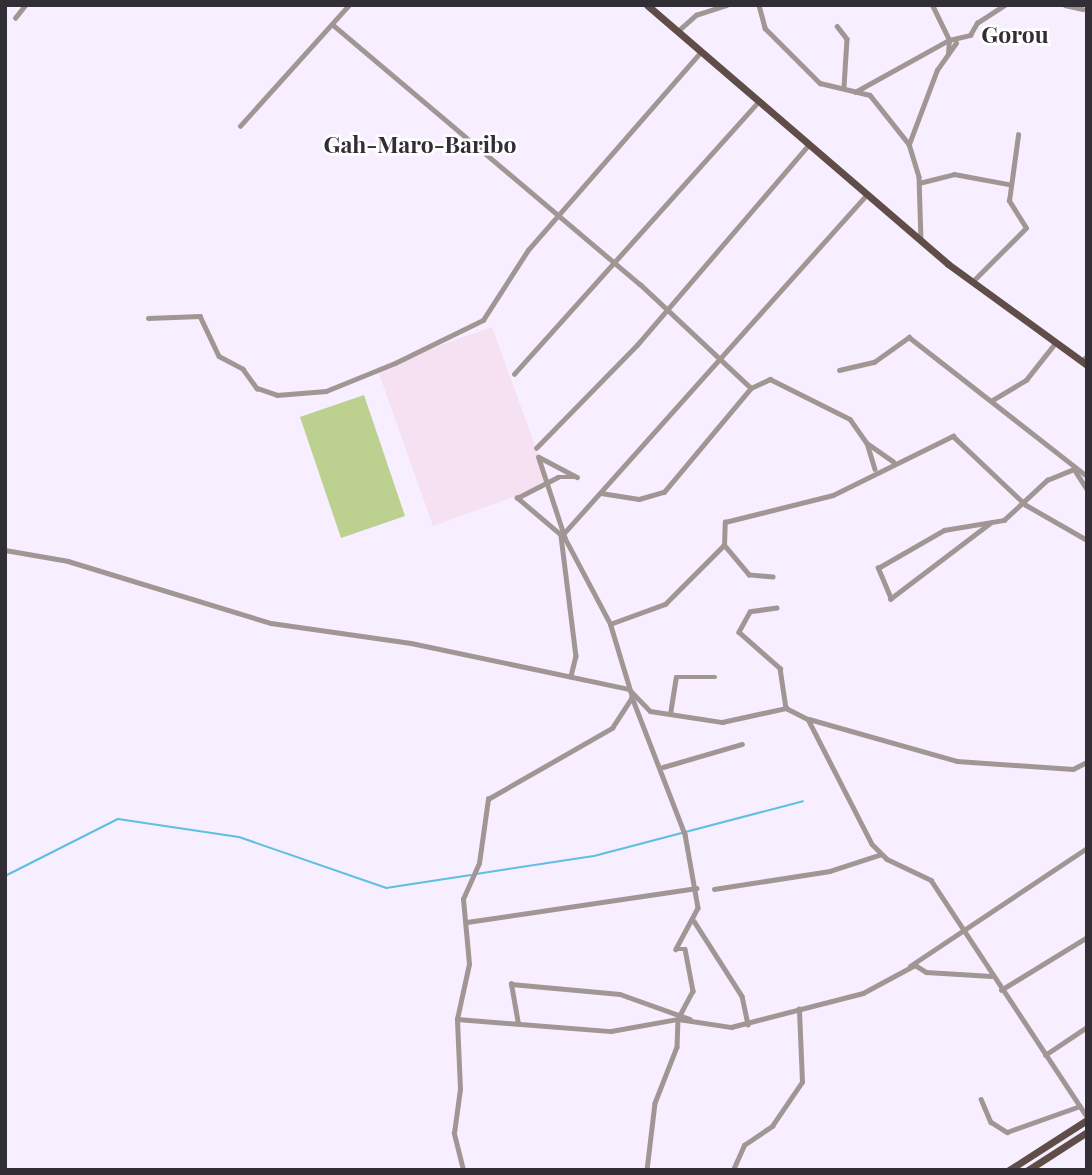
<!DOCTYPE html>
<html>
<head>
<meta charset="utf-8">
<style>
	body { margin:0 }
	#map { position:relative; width:1092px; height:1175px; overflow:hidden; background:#f7eeff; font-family:"Playfair Display",serif }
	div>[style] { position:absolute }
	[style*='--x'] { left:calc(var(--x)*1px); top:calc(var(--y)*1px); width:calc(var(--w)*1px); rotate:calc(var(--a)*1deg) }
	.education>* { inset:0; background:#f5e1f1 }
	.green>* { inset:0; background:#bcd090 }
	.stream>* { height:2px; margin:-1px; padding:0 1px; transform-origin:1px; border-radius:1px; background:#5ebfe1 }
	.minor>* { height:4.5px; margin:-2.25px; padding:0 2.25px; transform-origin:2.25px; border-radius:2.25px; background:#a29694 }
	.primary>* { height:7px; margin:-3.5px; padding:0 3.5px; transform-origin:3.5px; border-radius:3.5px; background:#604d48 }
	span { translate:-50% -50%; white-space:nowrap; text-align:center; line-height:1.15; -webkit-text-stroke:5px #fff; paint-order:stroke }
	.neighbourhood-label { font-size:23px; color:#322e36; font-weight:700 }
	.frame { position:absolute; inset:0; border:7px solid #322e36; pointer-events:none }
</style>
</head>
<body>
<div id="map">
	<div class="education">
		<div style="clip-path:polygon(492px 327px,549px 484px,433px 526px,377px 368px)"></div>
	</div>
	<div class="green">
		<div style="clip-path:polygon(364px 395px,405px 516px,341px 538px,300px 417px)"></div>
	</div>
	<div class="stream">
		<div style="--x:476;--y:874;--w:119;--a:-8.7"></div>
		<div style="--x:594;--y:856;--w:216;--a:-14.7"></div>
		<div style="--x:5;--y:876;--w:127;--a:-26.8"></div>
		<div style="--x:118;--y:819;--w:122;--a:8.5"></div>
		<div style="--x:239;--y:837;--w:156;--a:19.1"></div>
		<div style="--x:386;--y:888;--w:86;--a:-8.7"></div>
	</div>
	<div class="minor">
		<div style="--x:759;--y:5;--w:24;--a:75"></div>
		<div style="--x:765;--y:28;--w:78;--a:45"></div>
		<div style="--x:820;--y:83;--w:51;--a:13.5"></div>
		<div style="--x:870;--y:95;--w:63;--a:51.5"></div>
		<div style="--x:909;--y:144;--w:34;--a:73"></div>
		<div style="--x:919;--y:177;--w:64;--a:88.2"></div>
		<div style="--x:823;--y:5;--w:8;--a:0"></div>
		<div style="--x:1065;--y:5;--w:18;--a:13"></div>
		<div style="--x:15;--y:18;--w:16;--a:-52"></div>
		<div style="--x:332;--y:24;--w:403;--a:40.2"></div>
		<div style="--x:640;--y:284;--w:152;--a:43.1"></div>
		<div style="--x:837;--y:26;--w:16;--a:52"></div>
		<div style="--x:847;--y:39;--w:48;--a:93.6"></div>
		<div style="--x:678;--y:31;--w:24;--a:-42"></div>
		<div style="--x:696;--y:15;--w:32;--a:-18"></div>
		<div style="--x:948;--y:54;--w:14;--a:-86"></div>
		<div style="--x:949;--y:40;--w:22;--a:-13"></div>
		<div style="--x:970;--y:35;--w:14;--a:-60"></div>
		<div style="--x:977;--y:23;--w:33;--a:-33"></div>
		<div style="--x:855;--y:92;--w:107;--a:-29"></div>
		<div style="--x:949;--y:40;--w:39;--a:-116"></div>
		<div style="--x:240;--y:126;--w:163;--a:-48"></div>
		<div style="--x:909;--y:144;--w:79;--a:-69.3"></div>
		<div style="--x:937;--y:70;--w:33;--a:-55"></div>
		<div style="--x:919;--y:183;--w:36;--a:-14"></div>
		<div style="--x:954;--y:174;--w:55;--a:10.5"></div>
		<div style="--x:972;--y:282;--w:76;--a:-45"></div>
		<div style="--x:1026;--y:228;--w:32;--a:-122"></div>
		<div style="--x:1009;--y:201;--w:67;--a:-82.2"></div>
		<div style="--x:148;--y:318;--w:52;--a:-2.2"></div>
		<div style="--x:200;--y:316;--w:44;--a:64.6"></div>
		<div style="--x:219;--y:356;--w:27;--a:28"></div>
		<div style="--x:243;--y:369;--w:24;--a:54"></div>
		<div style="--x:257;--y:388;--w:21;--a:19"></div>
		<div style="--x:277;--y:395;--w:49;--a:-4.7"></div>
		<div style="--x:326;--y:391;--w:74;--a:-22.1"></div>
		<div style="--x:395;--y:363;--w:98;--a:-26"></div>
		<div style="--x:483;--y:320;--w:83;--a:-57.3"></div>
		<div style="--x:528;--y:250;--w:262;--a:-48.9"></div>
		<div style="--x:1082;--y:361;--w:7;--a:-45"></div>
		<div style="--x:839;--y:370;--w:36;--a:-13"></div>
		<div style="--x:874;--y:362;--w:43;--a:-35.5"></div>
		<div style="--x:909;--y:337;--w:226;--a:38"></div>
		<div style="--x:514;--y:374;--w:364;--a:-48.1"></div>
		<div style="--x:991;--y:401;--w:41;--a:-31"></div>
		<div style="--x:1026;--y:380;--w:48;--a:-51.7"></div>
		<div style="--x:867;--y:443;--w:27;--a:73"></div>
		<div style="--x:536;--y:448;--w:144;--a:-45.6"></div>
		<div style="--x:637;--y:345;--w:261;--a:-49.4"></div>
		<div style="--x:539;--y:457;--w:43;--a:27.8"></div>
		<div style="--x:1076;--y:472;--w:20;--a:57"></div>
		<div style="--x:601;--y:493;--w:38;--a:9"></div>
		<div style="--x:639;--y:499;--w:26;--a:-16"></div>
		<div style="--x:664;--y:492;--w:136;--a:-50.1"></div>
		<div style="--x:751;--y:388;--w:21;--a:-25"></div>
		<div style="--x:770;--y:379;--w:89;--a:26.6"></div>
		<div style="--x:850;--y:419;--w:29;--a:55"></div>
		<div style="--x:867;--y:443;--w:32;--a:35"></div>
		<div style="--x:991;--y:523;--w:126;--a:142.8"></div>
		<div style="--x:891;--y:599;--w:34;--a:-113"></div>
		<div style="--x:878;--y:568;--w:76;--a:-29.9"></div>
		<div style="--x:944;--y:530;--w:61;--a:-9.5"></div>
		<div style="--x:1004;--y:520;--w:59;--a:-42.9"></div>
		<div style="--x:1047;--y:480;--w:29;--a:-22"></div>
		<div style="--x:565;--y:532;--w:452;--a:-48.2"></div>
		<div style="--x:561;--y:536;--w:121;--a:82.9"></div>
		<div style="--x:576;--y:656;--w:21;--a:104"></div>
		<div style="--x:562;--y:536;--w:59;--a:-139.8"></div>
		<div style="--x:517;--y:498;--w:46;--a:-27.1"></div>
		<div style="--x:558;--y:477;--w:19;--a:0"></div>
		<div style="--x:5;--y:550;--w:64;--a:9.9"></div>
		<div style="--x:68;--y:561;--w:212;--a:17"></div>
		<div style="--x:271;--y:623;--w:141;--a:8.1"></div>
		<div style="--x:411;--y:643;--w:223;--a:11.9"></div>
		<div style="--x:629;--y:689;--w:30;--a:46"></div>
		<div style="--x:650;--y:711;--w:73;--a:8.7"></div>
		<div style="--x:722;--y:722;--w:66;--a:-12.3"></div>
		<div style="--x:786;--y:708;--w:25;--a:27"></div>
		<div style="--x:808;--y:719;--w:140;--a:62.9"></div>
		<div style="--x:872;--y:844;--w:21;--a:45"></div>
		<div style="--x:887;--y:859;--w:49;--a:25.5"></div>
		<div style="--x:931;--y:880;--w:284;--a:56.6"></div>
		<div style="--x:773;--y:577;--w:24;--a:-175"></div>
		<div style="--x:749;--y:575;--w:39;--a:-130"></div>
		<div style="--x:724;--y:545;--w:23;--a:-88"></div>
		<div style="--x:725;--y:522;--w:111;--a:-14"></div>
		<div style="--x:833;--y:495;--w:134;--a:-26.2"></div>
		<div style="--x:953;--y:436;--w:100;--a:43.4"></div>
		<div style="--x:1026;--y:505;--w:70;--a:29.8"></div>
		<div style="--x:777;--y:608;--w:27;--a:172"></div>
		<div style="--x:750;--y:612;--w:23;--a:119"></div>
		<div style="--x:739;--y:632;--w:55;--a:41.3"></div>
		<div style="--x:780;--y:668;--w:40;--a:81.5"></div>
		<div style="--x:610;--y:624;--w:59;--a:-20"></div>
		<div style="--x:665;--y:604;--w:83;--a:-45"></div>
		<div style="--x:632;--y:697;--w:147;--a:68.9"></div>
		<div style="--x:685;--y:834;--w:75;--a:80"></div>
		<div style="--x:698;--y:908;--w:47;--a:118.2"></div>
		<div style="--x:676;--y:949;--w:9;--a:0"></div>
		<div style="--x:685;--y:949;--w:43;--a:79.2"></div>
		<div style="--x:693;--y:991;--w:32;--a:118"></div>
		<div style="--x:678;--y:1019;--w:28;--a:92"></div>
		<div style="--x:677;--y:1047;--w:60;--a:111.4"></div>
		<div style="--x:655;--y:1103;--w:67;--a:96.8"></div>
		<div style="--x:670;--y:714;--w:37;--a:-81"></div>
		<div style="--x:676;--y:677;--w:39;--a:0"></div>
		<div style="--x:809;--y:719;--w:154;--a:15.8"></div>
		<div style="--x:957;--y:761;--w:116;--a:3.9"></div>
		<div style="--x:1073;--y:769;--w:16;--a:-27"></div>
		<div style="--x:663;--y:767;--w:82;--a:-16.2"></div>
		<div style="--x:714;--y:889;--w:117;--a:-8.8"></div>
		<div style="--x:830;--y:871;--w:52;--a:-18.1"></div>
		<div style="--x:694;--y:921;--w:89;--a:57.4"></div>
		<div style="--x:742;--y:996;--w:29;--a:78"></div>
		<div style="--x:467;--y:922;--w:232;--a:-8.4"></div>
		<div style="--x:910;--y:966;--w:213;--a:-33.7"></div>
		<div style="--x:1001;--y:990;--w:101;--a:-31.6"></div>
		<div style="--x:457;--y:1019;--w:154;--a:4.5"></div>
		<div style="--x:611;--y:1031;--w:68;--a:-10.2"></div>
		<div style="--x:678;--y:1019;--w:54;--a:8.6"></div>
		<div style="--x:731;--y:1027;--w:136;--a:-14.4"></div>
		<div style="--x:863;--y:993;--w:59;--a:-28.3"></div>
		<div style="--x:915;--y:965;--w:13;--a:32"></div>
		<div style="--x:926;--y:972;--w:65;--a:3.5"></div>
		<div style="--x:518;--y:1024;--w:41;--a:-99.9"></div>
		<div style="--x:511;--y:984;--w:109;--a:5.2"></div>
		<div style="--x:620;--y:994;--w:74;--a:19.7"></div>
		<div style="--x:1045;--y:1055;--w:50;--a:-33.7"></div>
		<div style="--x:981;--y:1099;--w:25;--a:67"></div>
		<div style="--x:991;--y:1122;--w:19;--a:32"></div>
		<div style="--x:1007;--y:1132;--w:77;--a:-19.6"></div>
		<div style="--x:463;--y:1170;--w:38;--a:-104"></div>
		<div style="--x:454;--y:1133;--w:44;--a:-82.2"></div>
		<div style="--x:460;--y:1089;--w:70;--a:-92.5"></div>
		<div style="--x:457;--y:1019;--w:56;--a:-77.7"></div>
		<div style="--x:469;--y:964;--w:65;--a:-95.3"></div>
		<div style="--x:463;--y:899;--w:39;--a:-66"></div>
		<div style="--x:479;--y:863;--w:65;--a:-82"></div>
		<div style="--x:488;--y:799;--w:143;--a:-29.8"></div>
		<div style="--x:612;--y:728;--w:37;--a:-57"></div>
		<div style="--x:632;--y:697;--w:76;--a:-106.8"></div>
		<div style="--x:610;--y:624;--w:96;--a:-117.9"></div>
		<div style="--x:565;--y:539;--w:86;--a:-108.2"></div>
		<div style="--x:733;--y:1170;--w:27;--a:-66"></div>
		<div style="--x:744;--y:1145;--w:34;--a:-34"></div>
		<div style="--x:772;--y:1126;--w:53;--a:-55.7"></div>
		<div style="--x:802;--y:1082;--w:73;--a:-92.4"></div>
	</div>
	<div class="primary">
		<div style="--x:647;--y:5;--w:397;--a:40.7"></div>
		<div style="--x:948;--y:264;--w:172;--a:36"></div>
		<div style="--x:1009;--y:1170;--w:93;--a:-32.7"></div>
		<div style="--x:1028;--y:1170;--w:70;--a:-32.8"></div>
	</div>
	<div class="neighbourhood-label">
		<span style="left:1015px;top:34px">Gorou</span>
		<span style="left:420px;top:144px">Gah-Maro-Baribo</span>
	</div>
	<div class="frame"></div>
</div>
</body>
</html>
